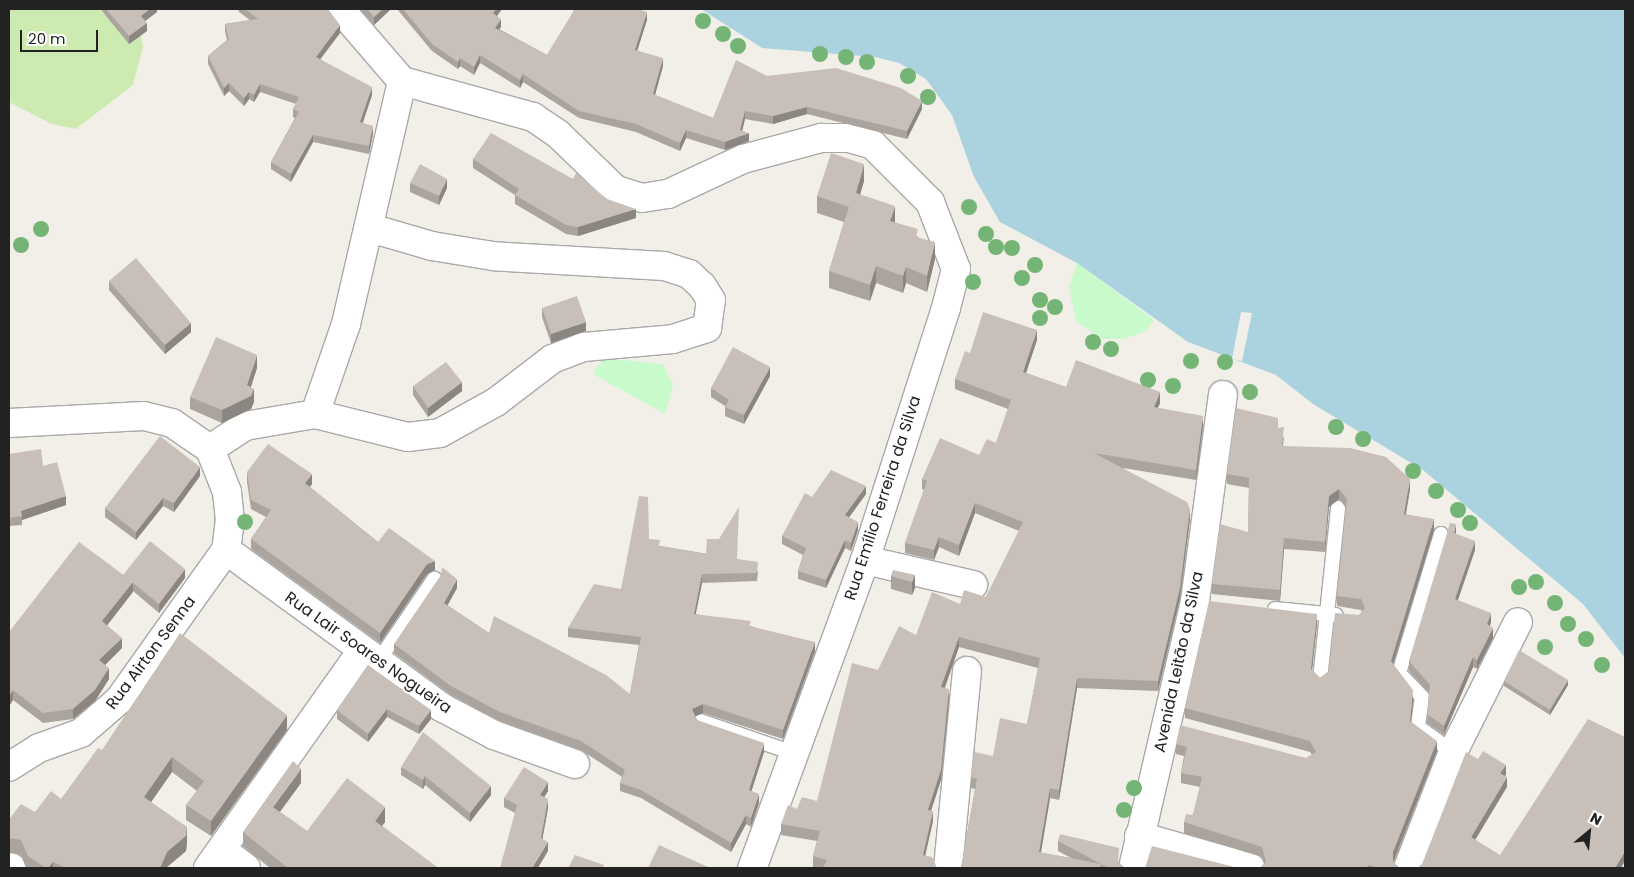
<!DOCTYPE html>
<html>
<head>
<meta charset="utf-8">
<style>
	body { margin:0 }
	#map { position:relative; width:1634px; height:877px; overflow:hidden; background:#f2efe9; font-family:Poppins,sans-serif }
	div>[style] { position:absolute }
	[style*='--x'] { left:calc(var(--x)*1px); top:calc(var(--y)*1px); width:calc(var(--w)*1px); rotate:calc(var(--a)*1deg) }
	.grass>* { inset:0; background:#cdebb0 }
	.park>* { inset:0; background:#c8facc }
	.water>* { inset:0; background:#aad3df }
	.pier>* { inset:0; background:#f2efe9 }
	.roads { filter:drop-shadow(1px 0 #a9a9a9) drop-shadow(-1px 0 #a9a9a9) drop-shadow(0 1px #a9a9a9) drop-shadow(0 -1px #a9a9a9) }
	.service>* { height:14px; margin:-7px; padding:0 7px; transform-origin:7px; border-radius:7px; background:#fff }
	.minor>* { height:28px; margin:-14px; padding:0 14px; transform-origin:14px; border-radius:14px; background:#fff }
	.trees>* { width:16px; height:16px; margin:-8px; border-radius:50%; background:#74b475 }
	.wall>* { inset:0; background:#aba49e }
	.shaded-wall>* { inset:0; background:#8b8681 }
	.building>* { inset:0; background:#c7bfb8 }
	span { translate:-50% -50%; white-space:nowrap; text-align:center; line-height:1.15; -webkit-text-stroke:4px #fff; paint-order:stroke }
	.street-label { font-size:16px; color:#222 }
	.frame { position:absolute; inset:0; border:10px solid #222; pointer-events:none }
	.north { position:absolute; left:1564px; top:807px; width:50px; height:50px; -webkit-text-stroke:4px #fff; paint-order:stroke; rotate:28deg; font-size:14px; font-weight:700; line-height:20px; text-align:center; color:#222 }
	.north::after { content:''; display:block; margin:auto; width:18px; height:22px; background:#222; clip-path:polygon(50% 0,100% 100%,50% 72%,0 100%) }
	.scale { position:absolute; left:20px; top:30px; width:78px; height:22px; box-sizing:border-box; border:2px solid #222; border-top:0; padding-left:6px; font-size:15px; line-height:18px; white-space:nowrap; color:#222; -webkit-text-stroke:4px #fff; paint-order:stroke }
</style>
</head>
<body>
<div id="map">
	<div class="grass">
		<div style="clip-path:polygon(9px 9px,128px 9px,139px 24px,143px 47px,133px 85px,76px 129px,52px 124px,9px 102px)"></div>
	</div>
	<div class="park">
		<div style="clip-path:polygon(1077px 263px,1154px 320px,1146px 331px,1124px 339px,1103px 339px,1076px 322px,1069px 287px)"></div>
		<div style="clip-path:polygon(603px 358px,663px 364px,673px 385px,665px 414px,593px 374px)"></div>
	</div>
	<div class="water">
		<div style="clip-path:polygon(701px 9px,1625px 9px,1625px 658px,1583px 604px,1423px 470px,1313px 404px,1276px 375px,1188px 342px,1077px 263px,1000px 222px,974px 177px,952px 115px,926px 79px,899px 63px,875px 57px,762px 48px)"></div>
	</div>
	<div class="pier">
		<div style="clip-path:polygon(1241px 312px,1252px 313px,1242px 361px,1232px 359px)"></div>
	</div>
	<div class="roads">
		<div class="service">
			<div style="--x:1441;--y:534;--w:145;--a:106.8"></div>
			<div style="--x:1399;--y:673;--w:33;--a:46"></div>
			<div style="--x:1422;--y:697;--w:30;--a:98"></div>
			<div style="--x:1418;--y:727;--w:43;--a:35.5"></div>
			<div style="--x:1275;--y:609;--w:61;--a:5.6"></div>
			<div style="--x:377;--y:663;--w:102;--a:-55.8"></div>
			<div style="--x:1320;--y:680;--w:173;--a:-84"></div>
			<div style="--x:700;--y:721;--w:102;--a:19"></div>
		</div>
		<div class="minor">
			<div style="--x:340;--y:9;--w:95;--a:49.3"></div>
			<div style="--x:402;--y:81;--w:136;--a:15.4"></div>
			<div style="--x:533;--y:117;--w:30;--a:34"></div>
			<div style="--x:558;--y:134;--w:81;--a:44"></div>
			<div style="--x:616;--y:190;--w:27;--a:17"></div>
			<div style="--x:642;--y:198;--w:26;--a:-9"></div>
			<div style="--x:668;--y:194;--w:83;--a:-25"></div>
			<div style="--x:743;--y:159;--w:81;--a:-15.1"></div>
			<div style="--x:821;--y:138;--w:28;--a:0"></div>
			<div style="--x:849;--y:138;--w:25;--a:16"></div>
			<div style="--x:873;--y:145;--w:81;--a:45"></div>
			<div style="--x:930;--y:202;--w:72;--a:68.8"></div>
			<div style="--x:956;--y:269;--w:40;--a:104.4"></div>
			<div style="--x:946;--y:308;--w:265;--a:107.8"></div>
			<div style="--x:865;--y:560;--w:328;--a:110.1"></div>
			<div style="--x:315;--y:414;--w:95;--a:-71"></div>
			<div style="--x:346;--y:324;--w:249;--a:-77"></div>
			<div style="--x:9;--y:423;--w:135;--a:-3"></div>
			<div style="--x:144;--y:416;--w:29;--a:14"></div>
			<div style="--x:172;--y:423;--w:46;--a:34.4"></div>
			<div style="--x:210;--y:449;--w:46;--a:68.4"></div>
			<div style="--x:227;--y:492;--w:27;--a:84"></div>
			<div style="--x:230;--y:519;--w:31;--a:97"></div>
			<div style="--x:226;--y:550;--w:184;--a:125.5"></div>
			<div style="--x:119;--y:700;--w:50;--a:139"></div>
			<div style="--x:81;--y:733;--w:45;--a:160.3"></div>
			<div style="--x:39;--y:748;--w:36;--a:148"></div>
			<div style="--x:210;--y:449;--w:42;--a:-33.3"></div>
			<div style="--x:245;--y:426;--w:71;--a:-9.7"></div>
			<div style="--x:315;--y:414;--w:96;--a:13.9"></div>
			<div style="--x:408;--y:437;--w:32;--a:-7"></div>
			<div style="--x:440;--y:433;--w:64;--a:-29"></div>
			<div style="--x:496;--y:402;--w:71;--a:-37.5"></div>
			<div style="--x:552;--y:359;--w:34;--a:-21"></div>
			<div style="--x:584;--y:347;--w:89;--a:-5.1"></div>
			<div style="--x:673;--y:339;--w:36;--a:-18"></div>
			<div style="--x:707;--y:328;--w:28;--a:-82"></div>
			<div style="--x:711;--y:300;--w:17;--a:-123"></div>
			<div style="--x:702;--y:286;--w:18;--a:-137"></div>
			<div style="--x:689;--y:274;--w:26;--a:-162"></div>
			<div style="--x:664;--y:266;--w:171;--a:-176.7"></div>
			<div style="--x:493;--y:256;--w:62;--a:-170.7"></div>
			<div style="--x:432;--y:246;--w:65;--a:-163.8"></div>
			<div style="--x:226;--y:550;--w:268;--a:36.1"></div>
			<div style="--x:443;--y:708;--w:58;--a:27.9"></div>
			<div style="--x:494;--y:735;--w:86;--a:19.7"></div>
			<div style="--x:865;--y:560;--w:111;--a:13"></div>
			<div style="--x:1139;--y:836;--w:116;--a:15.9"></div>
			<div style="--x:222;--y:850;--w:30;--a:37"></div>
			<div style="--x:9;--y:866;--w:4;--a:34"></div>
			<div style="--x:208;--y:868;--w:265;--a:-54.7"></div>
			<div style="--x:948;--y:868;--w:198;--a:-84.5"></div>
			<div style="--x:1133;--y:868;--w:274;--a:-76.9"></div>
			<div style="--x:1195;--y:601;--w:208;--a:-82.3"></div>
			<div style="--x:1408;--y:868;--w:124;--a:-68.8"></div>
			<div style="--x:1453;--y:752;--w:145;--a:-63.4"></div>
		</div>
	</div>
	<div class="trees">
		<div style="left:703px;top:21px"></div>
		<div style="left:723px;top:34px"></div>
		<div style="left:738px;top:46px"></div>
		<div style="left:820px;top:54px"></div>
		<div style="left:846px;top:57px"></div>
		<div style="left:867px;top:62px"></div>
		<div style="left:908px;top:76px"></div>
		<div style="left:928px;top:97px"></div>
		<div style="left:969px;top:207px"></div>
		<div style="left:41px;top:229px"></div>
		<div style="left:986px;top:234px"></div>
		<div style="left:21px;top:245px"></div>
		<div style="left:996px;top:247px"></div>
		<div style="left:1012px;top:248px"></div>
		<div style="left:1035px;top:265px"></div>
		<div style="left:1022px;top:278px"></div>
		<div style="left:973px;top:282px"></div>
		<div style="left:1040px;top:300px"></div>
		<div style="left:1055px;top:307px"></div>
		<div style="left:1040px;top:318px"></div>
		<div style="left:1093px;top:342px"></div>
		<div style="left:1111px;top:349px"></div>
		<div style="left:1191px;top:361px"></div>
		<div style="left:1225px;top:362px"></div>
		<div style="left:1148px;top:380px"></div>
		<div style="left:1173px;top:386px"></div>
		<div style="left:1250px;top:392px"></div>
		<div style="left:1336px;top:427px"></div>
		<div style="left:1363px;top:439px"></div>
		<div style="left:1413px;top:471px"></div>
		<div style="left:1436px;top:491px"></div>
		<div style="left:1458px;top:510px"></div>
		<div style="left:245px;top:522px"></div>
		<div style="left:1470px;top:523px"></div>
		<div style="left:1536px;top:582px"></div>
		<div style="left:1519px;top:587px"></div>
		<div style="left:1555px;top:603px"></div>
		<div style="left:1568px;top:624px"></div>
		<div style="left:1586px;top:639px"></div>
		<div style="left:1545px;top:647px"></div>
		<div style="left:1602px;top:665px"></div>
		<div style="left:1134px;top:788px"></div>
		<div style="left:1124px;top:810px"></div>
	</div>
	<div class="wall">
		<div style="clip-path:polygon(101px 9px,157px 9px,157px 12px,145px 21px,147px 31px,129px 44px,106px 16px)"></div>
		<div style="clip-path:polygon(238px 9px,328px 9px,340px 33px,320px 59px,372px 95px,363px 123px,373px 134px,369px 154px,313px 142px,291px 182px,271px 169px,271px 162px,295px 118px,293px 117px,293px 109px,296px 104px,260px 92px,254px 102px,249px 99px,244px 106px,229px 91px,224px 96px,208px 64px,208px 56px,227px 40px,225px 32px,225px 24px,250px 20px,239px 12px)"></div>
		<div style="clip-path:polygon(360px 9px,391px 9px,374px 25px)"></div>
		<div style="clip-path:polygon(397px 9px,502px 9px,497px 16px,501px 27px,499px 29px,547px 55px,574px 11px,572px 9px,638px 9px,647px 20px,637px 50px,663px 66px,655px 95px,713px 118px,767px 76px,922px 109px,907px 139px,807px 114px,773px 124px,745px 119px,742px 130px,749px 141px,725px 150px,686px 138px,680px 151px,636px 132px,579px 118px,523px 82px,520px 88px,480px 63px,474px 75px,460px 66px,458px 69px,432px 51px)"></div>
		<div style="clip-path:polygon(473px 159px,607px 199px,636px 218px,578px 236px,566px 234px,515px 204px,515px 195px,473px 168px)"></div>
		<div style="clip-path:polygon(864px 181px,860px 194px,895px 222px,918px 237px,935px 259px,927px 292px,906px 283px,903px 293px,876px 283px,870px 301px,829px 288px,829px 271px,844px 222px,817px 213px,817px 196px)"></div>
		<div style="clip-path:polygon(410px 183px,447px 188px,439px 205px,410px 192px)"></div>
		<div style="clip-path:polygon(109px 281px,191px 332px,165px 354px,109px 290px)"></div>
		<div style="clip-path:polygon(542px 308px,586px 331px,551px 343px,542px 317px)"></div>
		<div style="clip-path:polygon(1037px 340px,1026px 373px,1066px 387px,1160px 403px,1158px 408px,1203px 426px,1196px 480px,1123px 468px,1190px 519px,1180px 598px,1158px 691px,1077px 688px,1059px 800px,1050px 798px,1041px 853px,1071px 858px,1058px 851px,1058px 841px,1119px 863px,1125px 868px,961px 868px,975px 789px,971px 788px,971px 777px,1027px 724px,1038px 668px,959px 647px,945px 688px,949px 699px,941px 780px,931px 810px,933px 821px,925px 855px,937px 868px,820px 868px,813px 867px,813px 856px,817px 841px,781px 835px,781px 824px,797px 809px,817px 801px,878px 670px,916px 635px,960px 604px,986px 597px,1019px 531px,975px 513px,959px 556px,939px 547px,934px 560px,905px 553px,905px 543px,924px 490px,922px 489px,922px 479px,979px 455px,996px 443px,1008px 409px,955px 389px,955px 379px,970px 353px)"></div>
		<div style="clip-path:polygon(257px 368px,251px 387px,254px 402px,251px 409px,222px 423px,190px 409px,190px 397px)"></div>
		<div style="clip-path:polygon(770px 376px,744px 424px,725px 416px,725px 406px,711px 397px,711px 388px)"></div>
		<div style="clip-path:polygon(413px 386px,462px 391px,428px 417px,413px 395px)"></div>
		<div style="clip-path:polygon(1278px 428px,1284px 438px,1283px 446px,1410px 489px,1406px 514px,1434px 530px,1393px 664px,1413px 700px,1411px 721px,1437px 751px,1394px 862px,1399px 868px,1260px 868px,1264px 864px,1262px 857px,1184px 833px,1184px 822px,1193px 815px,1200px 787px,1181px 783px,1181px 773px,1184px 756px,1176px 754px,1176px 744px,1306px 758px,1312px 755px,1310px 752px,1185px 718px,1185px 708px,1317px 624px,1312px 670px,1320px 678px,1329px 671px,1359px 615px,1362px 612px,1361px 610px,1337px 606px,1337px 596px,1346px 508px,1339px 499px,1329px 507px,1325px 552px,1284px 549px,1280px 601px,1212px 594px,1212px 584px,1248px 532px,1249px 488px,1227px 484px,1227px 474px)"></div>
		<div style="clip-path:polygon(9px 454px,43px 466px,66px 505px,22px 520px,22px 525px,9px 526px)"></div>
		<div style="clip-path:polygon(247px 472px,312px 484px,310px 487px,378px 542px,435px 570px,427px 574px,380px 643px,251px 549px,251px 539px,266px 517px,251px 509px,247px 482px)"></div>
		<div style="clip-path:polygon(200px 476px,174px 512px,163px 506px,136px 540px,105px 517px,105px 508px)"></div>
		<div style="clip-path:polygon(866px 494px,849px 517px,858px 530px,851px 551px,845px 548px,826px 588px,798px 579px,798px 571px,803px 555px,782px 544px,782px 536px,812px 497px)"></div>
		<div style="clip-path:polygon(1456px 534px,1475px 550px,1458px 600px,1491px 622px,1490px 626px,1493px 638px,1477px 669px,1473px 667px,1444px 735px,1427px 723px,1429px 693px,1409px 671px,1409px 661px)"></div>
		<div style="clip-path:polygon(649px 539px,660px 546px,738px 559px,758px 571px,757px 581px,702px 583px,695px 614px,751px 626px,815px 651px,783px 739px,703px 713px,695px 716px,697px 720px,764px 752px,751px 791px,759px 803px,751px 827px,746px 824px,731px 852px,641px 798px,620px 791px,620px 783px,622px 777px,581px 750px,500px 721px,451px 695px,394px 653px,394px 644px,457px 588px,447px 605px,489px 633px,630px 694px,639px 645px,568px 637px,568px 628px,621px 589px)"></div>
		<div style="clip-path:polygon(123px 575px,185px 578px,159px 613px,133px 591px,107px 625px,122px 648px,105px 665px,109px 679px,95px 701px,73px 719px,43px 723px,13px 700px,9px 706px,9px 632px)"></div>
		<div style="clip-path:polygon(915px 575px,915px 588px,912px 595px,891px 589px,891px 576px)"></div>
		<div style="clip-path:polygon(368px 665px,431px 719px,419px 734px,387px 717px,368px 742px,337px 719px,337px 710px)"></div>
		<div style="clip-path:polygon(1504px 681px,1568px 685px,1550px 715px,1504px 686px)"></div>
		<div style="clip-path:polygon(287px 730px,211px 836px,186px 820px,186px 805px,197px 791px,172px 772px,151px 802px,187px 842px,186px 851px,167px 867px,166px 868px,26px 868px,21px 855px,9px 853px,9px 817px,10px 818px,35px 812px,61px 799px,102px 750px)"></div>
		<div style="clip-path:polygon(401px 767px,491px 795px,470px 822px,425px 785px,423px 789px,401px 775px)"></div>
		<div style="clip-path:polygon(301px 783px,280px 812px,307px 831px,385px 822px,382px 826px,438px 868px,270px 868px,243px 846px,243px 832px)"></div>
		<div style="clip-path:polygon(548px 791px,544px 797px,548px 808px,542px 839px,548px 851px,515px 813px,504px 807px,504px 798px)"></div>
	</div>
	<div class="shaded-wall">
		<div style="clip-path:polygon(150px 9px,157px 9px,157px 12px,141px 24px,141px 16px)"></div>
		<div style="clip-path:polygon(383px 9px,391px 9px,374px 25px,374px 17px)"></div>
		<div style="clip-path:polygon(496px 9px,502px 9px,493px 21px,493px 13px)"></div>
		<div style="clip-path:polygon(647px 12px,647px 20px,635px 58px,635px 50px)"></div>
		<div style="clip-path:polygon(501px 19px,501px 27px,495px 35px,495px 28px)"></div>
		<div style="clip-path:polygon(147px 23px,147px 31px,129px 44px,129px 36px)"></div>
		<div style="clip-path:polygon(340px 25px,340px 33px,316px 65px,316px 57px)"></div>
		<div style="clip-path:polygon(480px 55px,480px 63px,474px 75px,474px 67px)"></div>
		<div style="clip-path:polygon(460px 58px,460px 66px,458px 69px,458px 62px)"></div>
		<div style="clip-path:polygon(663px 58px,663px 66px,653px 102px,653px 94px)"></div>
		<div style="clip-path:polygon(523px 74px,523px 82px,520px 88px,520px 80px)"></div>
		<div style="clip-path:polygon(229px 83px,229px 91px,224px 96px,224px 88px)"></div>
		<div style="clip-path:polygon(260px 84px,260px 92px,254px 102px,254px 95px)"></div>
		<div style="clip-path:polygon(372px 87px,372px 95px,360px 130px,360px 122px)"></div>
		<div style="clip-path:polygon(249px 92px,249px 99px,244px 106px,244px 98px)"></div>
		<div style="clip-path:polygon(922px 101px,922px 109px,907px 139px,907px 131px)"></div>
		<div style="clip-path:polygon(807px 107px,807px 114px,773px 124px,773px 116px)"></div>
		<div style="clip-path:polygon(745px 111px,745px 119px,741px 136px,749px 133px,749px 141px,725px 150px,725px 142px,740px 130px)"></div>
		<div style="clip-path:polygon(373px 126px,373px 134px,369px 154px,369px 146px)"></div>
		<div style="clip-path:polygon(686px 130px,686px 138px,680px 151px,680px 143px)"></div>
		<div style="clip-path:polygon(313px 135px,313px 142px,291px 182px,291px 174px)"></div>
		<div style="clip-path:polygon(864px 164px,864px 181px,856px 209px,856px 193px)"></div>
		<div style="clip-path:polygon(447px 179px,447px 188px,439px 205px,439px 196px)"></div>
		<div style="clip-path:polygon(895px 206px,895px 222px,890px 221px)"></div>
		<div style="clip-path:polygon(636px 209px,636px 218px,578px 236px,578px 227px)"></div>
		<div style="clip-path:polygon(935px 242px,935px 259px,927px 292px,927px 276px)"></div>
		<div style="clip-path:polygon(876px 266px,876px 283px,870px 301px,870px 285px)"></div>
		<div style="clip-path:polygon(906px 267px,906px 283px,903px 293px,903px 276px)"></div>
		<div style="clip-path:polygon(586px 322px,586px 331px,551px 343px,551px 334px)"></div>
		<div style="clip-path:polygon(191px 323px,191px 332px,165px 354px,165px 345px)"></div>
		<div style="clip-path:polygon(1037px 330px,1037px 340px,1023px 382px,1023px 372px)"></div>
		<div style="clip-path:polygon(257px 355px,257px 368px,247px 398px,247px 385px)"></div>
		<div style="clip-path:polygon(770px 367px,770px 376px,744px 424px,744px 415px)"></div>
		<div style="clip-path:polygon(462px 382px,462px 391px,428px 417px,428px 408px)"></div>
		<div style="clip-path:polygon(254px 389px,254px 402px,251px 409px,222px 423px,222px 410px)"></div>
		<div style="clip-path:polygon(1160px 392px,1160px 403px,1154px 417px,1154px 407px)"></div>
		<div style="clip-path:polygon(1203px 416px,1203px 426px,1196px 480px,1196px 470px)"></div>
		<div style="clip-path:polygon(200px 467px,200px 476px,174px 512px,174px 503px)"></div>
		<div style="clip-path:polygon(312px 474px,312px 484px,305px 493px,305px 483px)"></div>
		<div style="clip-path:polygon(1410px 479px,1410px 489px,1404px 524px,1404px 514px)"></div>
		<div style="clip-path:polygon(866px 486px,866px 494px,845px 523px,845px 515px)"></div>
		<div style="clip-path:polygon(1339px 489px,1339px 499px,1329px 507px,1325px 552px,1325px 542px,1329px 496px)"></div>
		<div style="clip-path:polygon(66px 496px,66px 505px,22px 520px,21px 511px)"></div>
		<div style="clip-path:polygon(163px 498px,163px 506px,136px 540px,136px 532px)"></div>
		<div style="clip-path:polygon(975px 503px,975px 513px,959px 556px,959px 545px)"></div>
		<div style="clip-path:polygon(1190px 509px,1190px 519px,1180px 598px,1158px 691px,1158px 681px)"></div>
		<div style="clip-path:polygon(1434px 519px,1434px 530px,1391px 671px,1391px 661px)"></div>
		<div style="clip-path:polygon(858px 522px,858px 530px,851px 551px,851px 543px)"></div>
		<div style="clip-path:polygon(1456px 524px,1456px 534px,1454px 533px)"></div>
		<div style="clip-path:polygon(939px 537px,939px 547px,934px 560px,934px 550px)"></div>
		<div style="clip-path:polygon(1284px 538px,1284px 549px,1280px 601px,1280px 590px)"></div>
		<div style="clip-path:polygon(845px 540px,845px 548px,826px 588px,826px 580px)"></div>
		<div style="clip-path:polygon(1475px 541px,1475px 550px,1455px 608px,1455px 599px)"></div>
		<div style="clip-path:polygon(435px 561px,435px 570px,427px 574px,380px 643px,380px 633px,427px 564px)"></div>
		<div style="clip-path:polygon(185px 569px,185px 578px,159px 613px,159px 604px)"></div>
		<div style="clip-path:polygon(702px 574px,702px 583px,694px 623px,694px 614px)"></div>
		<div style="clip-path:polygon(915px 575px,915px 588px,912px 595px,912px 582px)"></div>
		<div style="clip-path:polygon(457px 579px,457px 588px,444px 612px,444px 603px)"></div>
		<div style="clip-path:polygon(133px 582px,133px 592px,102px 632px,102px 621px)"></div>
		<div style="clip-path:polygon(1491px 613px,1491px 622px,1487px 634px,1487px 624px)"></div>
		<div style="clip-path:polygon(1317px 614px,1317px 624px,1311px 680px,1311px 669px)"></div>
		<div style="clip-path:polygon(1493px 628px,1493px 638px,1477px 669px,1477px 660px)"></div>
		<div style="clip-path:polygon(959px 637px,959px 647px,941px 697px,941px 687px)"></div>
		<div style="clip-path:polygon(122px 638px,122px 648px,99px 671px,99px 660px)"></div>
		<div style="clip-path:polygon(815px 642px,815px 651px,783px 739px,783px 730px)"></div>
		<div style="clip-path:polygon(1473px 657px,1473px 667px,1444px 735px,1444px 726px)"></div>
		<div style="clip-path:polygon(109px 668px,109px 679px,95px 701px,73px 719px,73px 709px)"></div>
		<div style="clip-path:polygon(1077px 678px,1077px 688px,1059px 800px,1059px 790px)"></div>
		<div style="clip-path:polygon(1568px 680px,1568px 685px,1550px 715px,1550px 710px)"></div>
		<div style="clip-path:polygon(949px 689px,949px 699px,941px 780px,928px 820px,928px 810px)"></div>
		<div style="clip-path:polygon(13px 690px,13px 700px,9px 706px,9px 696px)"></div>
		<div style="clip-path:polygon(1413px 690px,1413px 700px,1410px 731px,1410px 721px)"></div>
		<div style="clip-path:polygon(703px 704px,703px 713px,692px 718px,692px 709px)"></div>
		<div style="clip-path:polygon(387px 709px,387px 717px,368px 742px,368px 734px)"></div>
		<div style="clip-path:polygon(431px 710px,431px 719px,419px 734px,419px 726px)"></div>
		<div style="clip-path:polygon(287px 715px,287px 730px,211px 836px,211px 821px)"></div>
		<div style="clip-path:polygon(1437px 741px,1437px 751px,1393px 862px,1393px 868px,1393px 852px)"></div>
		<div style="clip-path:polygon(764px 743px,764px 752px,749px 799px,749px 790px)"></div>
		<div style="clip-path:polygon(172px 757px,172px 772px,144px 812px,144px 797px)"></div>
		<div style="clip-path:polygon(1506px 765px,1506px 775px,1500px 783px,1500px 773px)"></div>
		<div style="clip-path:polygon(301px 769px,301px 783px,273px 821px,273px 807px)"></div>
		<div style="clip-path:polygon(425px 776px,425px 785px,423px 789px,423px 780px)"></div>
		<div style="clip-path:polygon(1507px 777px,1507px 787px,1471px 847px,1471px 837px)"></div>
		<div style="clip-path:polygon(548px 782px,548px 791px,540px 804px,540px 795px)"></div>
		<div style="clip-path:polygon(491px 786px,491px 795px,470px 822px,470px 813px)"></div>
		<div style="clip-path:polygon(1050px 788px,1050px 798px,1039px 863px,1039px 852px)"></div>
		<div style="clip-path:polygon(759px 794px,759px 803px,751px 827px,751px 818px)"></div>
		<div style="clip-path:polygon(548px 799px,548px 808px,541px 847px,541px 838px)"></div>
		<div style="clip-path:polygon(385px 807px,385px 822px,375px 835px,375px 821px)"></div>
		<div style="clip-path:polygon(933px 811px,933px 821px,923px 865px,923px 855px)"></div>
		<div style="clip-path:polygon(746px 815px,746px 824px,731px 852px,731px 843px)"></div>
		<div style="clip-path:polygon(187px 827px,187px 842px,186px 851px,167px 867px,166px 868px,160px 868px,167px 852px)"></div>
		<div style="clip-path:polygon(548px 842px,548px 851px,538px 868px,532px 868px)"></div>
		<div style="clip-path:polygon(1625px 851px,1625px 861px,1621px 868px,1615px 868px)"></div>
		<div style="clip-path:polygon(53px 862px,53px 868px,48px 868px)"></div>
	</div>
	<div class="building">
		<div style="clip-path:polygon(106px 9px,150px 9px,141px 16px,147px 23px,129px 36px)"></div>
		<div style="clip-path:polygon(245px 9px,328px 9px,340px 25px,316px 57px,372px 87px,360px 122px,373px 126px,369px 146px,313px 135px,291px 174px,271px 162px,299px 112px,293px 109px,299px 97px,260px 84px,254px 95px,249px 92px,244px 98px,229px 83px,224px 88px,208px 56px,229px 39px,225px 24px,258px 19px)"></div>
		<div style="clip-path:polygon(367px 9px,383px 9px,374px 17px)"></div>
		<div style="clip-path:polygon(403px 9px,496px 9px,493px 13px,501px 19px,495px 28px,547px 55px,575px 9px,638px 9px,647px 12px,635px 50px,663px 58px,653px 94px,713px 118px,736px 60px,767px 76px,836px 68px,901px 88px,922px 101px,907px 131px,807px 107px,773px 116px,745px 111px,740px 130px,749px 133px,725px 142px,686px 130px,680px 143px,636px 124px,579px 111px,523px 74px,520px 80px,480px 55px,474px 67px,460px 58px,458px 62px,432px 44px)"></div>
		<div style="clip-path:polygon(491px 133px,573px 179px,576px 173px,607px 199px,636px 209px,578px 227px,566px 225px,515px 195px,519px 189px,473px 159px)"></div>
		<div style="clip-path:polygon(831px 153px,864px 164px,856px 193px,895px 206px,890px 221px,918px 229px,916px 237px,935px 242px,927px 276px,906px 267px,903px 276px,876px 266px,870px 285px,829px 271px,849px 207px,817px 196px)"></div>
		<div style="clip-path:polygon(420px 164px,447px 179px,439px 196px,410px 183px)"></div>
		<div style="clip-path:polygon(136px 258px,191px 323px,165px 345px,109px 281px)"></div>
		<div style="clip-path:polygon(577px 296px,586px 322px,551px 334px,542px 308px)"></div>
		<div style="clip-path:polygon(983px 312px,1037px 330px,1023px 372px,1066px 387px,1076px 360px,1160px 392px,1154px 407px,1203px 416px,1196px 470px,1094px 453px,1187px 502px,1190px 509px,1180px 588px,1158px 681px,1077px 678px,1059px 790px,1050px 788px,1039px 852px,1101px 864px,1058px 841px,1060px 834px,1119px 848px,1118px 863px,1125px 868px,1109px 868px,1101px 864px,1100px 868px,961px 868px,977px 779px,971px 777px,974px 752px,993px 756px,1000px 718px,1027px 724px,1040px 658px,959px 637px,941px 687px,949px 689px,941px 770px,928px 810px,933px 811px,923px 855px,932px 857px,937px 868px,823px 868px,827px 860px,813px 856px,820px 831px,781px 824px,788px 805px,797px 809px,802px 797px,817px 801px,852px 663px,878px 670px,899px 626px,916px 635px,932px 592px,960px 604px,964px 590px,986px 597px,1023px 522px,975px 503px,959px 545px,939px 537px,934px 550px,905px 543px,927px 481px,922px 479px,940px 438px,979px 455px,987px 439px,996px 443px,1011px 400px,955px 379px,965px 351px,970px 353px)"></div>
		<div style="clip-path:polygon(216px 337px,257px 355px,247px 385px,254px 389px,251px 396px,222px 410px,190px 397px)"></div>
		<div style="clip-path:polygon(733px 347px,770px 367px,744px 415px,725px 407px,729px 400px,711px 388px)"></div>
		<div style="clip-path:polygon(446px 362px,462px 382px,428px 408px,413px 386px)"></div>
		<div style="clip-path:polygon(1236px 408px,1278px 418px,1278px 428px,1284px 427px,1282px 446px,1350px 448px,1386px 457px,1410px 479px,1404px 514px,1434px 519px,1391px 661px,1413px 690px,1410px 721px,1437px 741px,1393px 852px,1393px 861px,1399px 868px,1379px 868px,1368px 865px,1367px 868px,1260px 868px,1266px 862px,1262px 847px,1184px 822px,1186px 814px,1193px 815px,1202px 777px,1181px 773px,1187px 747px,1176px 744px,1180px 725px,1306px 758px,1316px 752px,1310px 741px,1185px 708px,1209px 601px,1317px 614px,1311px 669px,1320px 678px,1329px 671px,1335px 613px,1359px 615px,1365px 608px,1361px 599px,1337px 596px,1347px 499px,1339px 489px,1329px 496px,1325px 542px,1284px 538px,1280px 590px,1212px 584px,1220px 524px,1248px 532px,1249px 478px,1227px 474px)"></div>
		<div style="clip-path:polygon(160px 436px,200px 467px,174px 503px,163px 498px,136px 532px,105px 508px)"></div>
		<div style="clip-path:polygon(268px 444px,312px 474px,305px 483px,378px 542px,389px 528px,435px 561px,427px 564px,380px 633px,251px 539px,271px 510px,251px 500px,247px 472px)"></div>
		<div style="clip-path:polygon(41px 449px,43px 466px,57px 462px,66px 496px,21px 511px,22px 516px,9px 518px,9px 454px)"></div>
		<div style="clip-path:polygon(831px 470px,866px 486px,845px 515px,858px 522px,851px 543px,845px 540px,826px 580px,798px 571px,806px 548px,782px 536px,805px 493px,812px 497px)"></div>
		<div style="clip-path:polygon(639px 496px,648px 497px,649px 539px,660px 540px,659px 546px,706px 554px,707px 539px,719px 539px,739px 507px,737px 559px,758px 562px,757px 573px,702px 574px,694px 614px,751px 621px,749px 626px,815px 642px,783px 730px,703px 704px,692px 709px,697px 720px,764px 743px,749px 790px,759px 794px,751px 818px,746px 815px,731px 843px,641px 790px,620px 783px,625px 770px,581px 741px,500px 712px,451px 686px,394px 644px,441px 575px,442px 567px,457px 579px,444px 603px,489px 633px,494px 616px,606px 675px,630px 694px,641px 637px,568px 628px,594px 584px,621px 589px)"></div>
		<div style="clip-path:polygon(1450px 523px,1456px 524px,1454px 533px,1475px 541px,1455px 599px,1491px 613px,1487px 624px,1493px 628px,1477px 660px,1473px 657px,1444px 726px,1427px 714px,1430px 685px,1409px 661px)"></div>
		<div style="clip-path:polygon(150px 541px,185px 569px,159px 604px,123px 575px)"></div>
		<div style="clip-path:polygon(79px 542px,133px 582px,102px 621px,122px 638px,99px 660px,109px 668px,95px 690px,73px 709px,43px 713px,13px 690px,9px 696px,9px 632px)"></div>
		<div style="clip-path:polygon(893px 570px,915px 575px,912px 582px,891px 576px)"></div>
		<div style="clip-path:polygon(180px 633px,287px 715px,211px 821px,186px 805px,204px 781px,172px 757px,144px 797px,187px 827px,186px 836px,167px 852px,160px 868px,66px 868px,53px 862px,48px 868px,46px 868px,28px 856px,21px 840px,9px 838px,9px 817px,10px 818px,21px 804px,35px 812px,51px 791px,61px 799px,98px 748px,102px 750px)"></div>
		<div style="clip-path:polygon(1519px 650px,1568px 680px,1550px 710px,1504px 681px)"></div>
		<div style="clip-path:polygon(368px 665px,431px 710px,419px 726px,387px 709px,368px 734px,337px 710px)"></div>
		<div style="clip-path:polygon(1588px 719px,1625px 737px,1625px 851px,1615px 868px,1417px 868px,1422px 864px,1466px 752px,1478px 759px,1483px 751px,1506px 765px,1500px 773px,1507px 777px,1471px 837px,1500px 855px)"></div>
		<div style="clip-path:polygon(423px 732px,491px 786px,470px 813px,425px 776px,423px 780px,401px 767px)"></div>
		<div style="clip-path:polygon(293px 761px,301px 769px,273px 807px,307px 831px,347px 778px,385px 807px,375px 821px,438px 868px,288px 868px,243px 832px)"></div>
		<div style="clip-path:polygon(524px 767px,548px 782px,540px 795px,548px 799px,541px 838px,548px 842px,532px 868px,500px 868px,517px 805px,504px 798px)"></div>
		<div style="clip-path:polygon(659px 845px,708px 867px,707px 868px,648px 868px)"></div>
		<div style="clip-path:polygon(1152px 846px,1238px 868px,1144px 868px,1145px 868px)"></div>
		<div style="clip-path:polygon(575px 855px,604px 865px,603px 868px,568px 868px)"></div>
	</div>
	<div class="street-label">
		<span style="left:883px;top:498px;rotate:-72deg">Rua Emílio Ferreira da Silva</span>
		<span style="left:151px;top:653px;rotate:-53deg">Rua Airton Senna</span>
		<span style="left:368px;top:653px;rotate:35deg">Rua Lair Soares Nogueira</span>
		<span style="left:1179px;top:662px;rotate:-78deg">Avenida Leitão da Silva</span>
	</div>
	<div class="frame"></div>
	<div class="north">N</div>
	<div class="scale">20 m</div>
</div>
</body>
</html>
